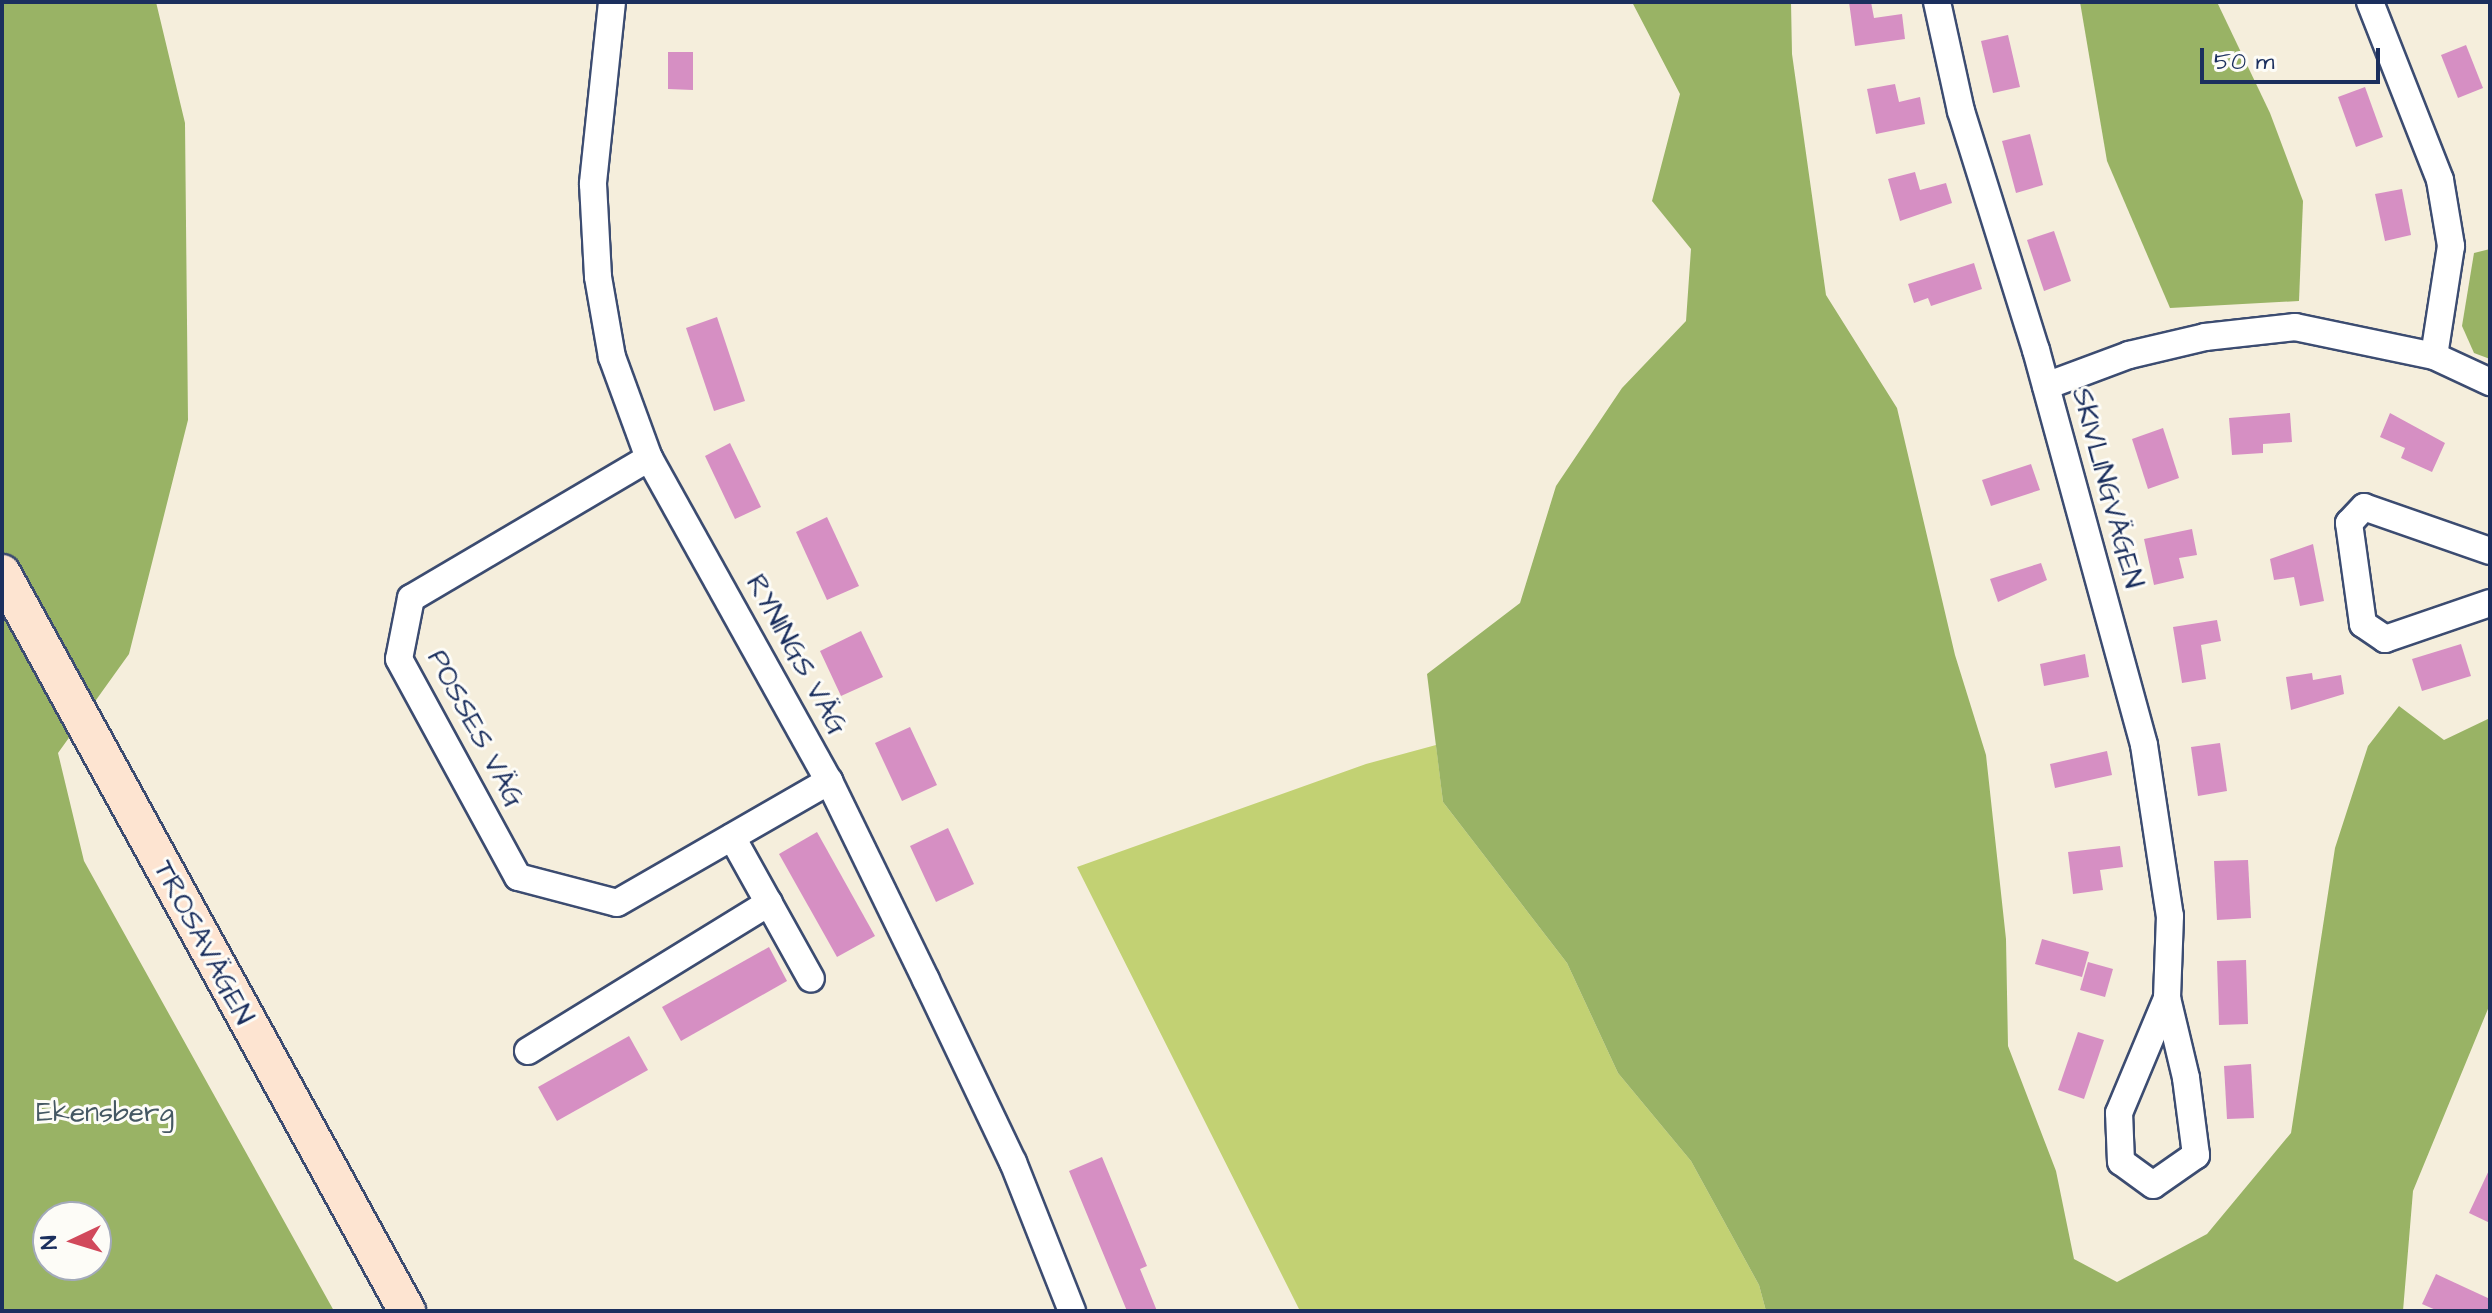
<!DOCTYPE html>
<html>
<head>
<meta charset="utf-8">
<style>
	body { margin:0 }
	#map { position:relative; width:2492px; height:1313px; overflow:hidden; background:#f5eedc; font-family:"Architects Daughter",sans-serif }
	div>[style] { position:absolute }
	[style*='--x'] { left:calc(var(--x)*1px); top:calc(var(--y)*1px); width:calc(var(--w)*1px); rotate:calc(var(--a)*1deg) }
	.green>* { inset:0; background:#c2d173 }
	.forest>* { inset:0; background:#99b365 }
	.building>* { inset:0; background:#d68fc3 }
	.roads { filter:drop-shadow(2px 0 #3c4c71) drop-shadow(-2px 0 #3c4c71) drop-shadow(0 2px #3c4c71) drop-shadow(0 -2px #3c4c71) }
	.minor>* { height:26px; margin:-13px; padding:0 13px; transform-origin:13px; border-radius:13px; background:#fff }
	.secondary>* { height:36px; margin:-18px; padding:0 18px; transform-origin:18px; border-radius:18px; background:#fde4d1 }
	span { translate:-50% -50%; white-space:nowrap; text-align:center; line-height:1.15; -webkit-text-stroke:6px #fdfcf7; paint-order:stroke }
	.street-label { font-size:28px; color:#1b2f5e }
	.park-label { font-size:28px; color:#455863 }
	.frame { position:absolute; inset:0; border:4px solid #1b2f5e; pointer-events:none }
	.north { position:absolute; left:32px; top:1201px; width:80px; height:80px; box-sizing:border-box; background:#fdfcf7; border:2px solid #a3aaba; border-radius:50%; rotate:266deg; font-size:22px; font-weight:700; line-height:32px; text-align:center; color:#1b2f5e }
	.north::after { content:''; display:block; margin:auto; width:28px; height:36px; background:#d1495b; clip-path:polygon(50% 0,100% 100%,50% 72%,0 100%) }
	.scale { position:absolute; left:2200px; top:48px; width:180px; height:36px; box-sizing:border-box; border:4px solid #1b2f5e; border-top:0; padding-left:10px; font-size:24px; line-height:28px; white-space:nowrap; color:#1b2f5e; -webkit-text-stroke:6px #fdfcf7; paint-order:stroke }
</style>
</head>
<body>
<div id="map">
	<div class="green">
		<div style="clip-path:polygon(1436px 745px,1443px 802px,1567px 963px,1618px 1073px,1691px 1161px,1759px 1285px,1766px 1311px,1300px 1311px,1077px 867px,1366px 764px)"></div>
	</div>
	<div class="forest">
		<div style="clip-path:polygon(evenodd,2px 2px,156px 2px,185px 123px,188px 420px,129px 654px,58px 753px,84px 861px,334px 1311px,2px 1311px,2px 2px,48px 1217px,96px 1217px,96px 1265px,48px 1265px,48px 1217px)"></div>
		<div style="clip-path:polygon(1632px 2px,1791px 2px,1792px 54px,1826px 295px,1897px 408px,1955px 655px,1986px 755px,2006px 939px,2008px 1046px,2056px 1171px,2074px 1259px,2117px 1282px,2207px 1234px,2291px 1133px,2335px 848px,2368px 746px,2399px 706px,2444px 740px,2490px 718px,2490px 1004px,2413px 1191px,2403px 1311px,1766px 1311px,1759px 1285px,1691px 1161px,1618px 1073px,1567px 963px,1443px 802px,1427px 674px,1520px 603px,1556px 486px,1622px 388px,1686px 321px,1691px 249px,1652px 201px,1680px 94px)"></div>
		<div style="clip-path:polygon(2080px 2px,2217px 2px,2270px 113px,2303px 201px,2299px 301px,2170px 308px,2107px 161px)"></div>
		<div style="clip-path:polygon(2490px 249px,2490px 359px,2474px 353px,2462px 326px,2474px 253px)"></div>
	</div>
	<div class="building">
		<div style="clip-path:polygon(1849px 2px,1871px 2px,1874px 18px,1902px 14px,1905px 39px,1855px 46px)"></div>
		<div style="clip-path:polygon(2008px 35px,2020px 87px,1993px 93px,1981px 41px)"></div>
		<div style="clip-path:polygon(2466px 45px,2483px 88px,2458px 98px,2441px 55px)"></div>
		<div style="clip-path:polygon(668px 52px,693px 52px,693px 90px,668px 89px)"></div>
		<div style="clip-path:polygon(1895px 84px,1899px 102px,1920px 97px,1925px 124px,1876px 134px,1867px 89px)"></div>
		<div style="clip-path:polygon(2365px 87px,2383px 137px,2356px 147px,2338px 97px)"></div>
		<div style="clip-path:polygon(2030px 134px,2043px 185px,2016px 193px,2002px 141px)"></div>
		<div style="clip-path:polygon(1915px 172px,1920px 190px,1946px 183px,1952px 203px,1900px 221px,1888px 179px)"></div>
		<div style="clip-path:polygon(2402px 189px,2411px 235px,2385px 241px,2375px 194px)"></div>
		<div style="clip-path:polygon(2054px 231px,2071px 281px,2044px 291px,2027px 240px)"></div>
		<div style="clip-path:polygon(1974px 263px,1982px 289px,1931px 306px,1928px 298px,1914px 303px,1908px 284px)"></div>
		<div style="clip-path:polygon(717px 317px,745px 401px,714px 411px,686px 328px)"></div>
		<div style="clip-path:polygon(2290px 413px,2292px 442px,2263px 444px,2263px 453px,2232px 455px,2229px 418px)"></div>
		<div style="clip-path:polygon(2390px 413px,2445px 443px,2432px 472px,2401px 458px,2405px 448px,2380px 437px)"></div>
		<div style="clip-path:polygon(2163px 428px,2179px 478px,2148px 489px,2132px 439px)"></div>
		<div style="clip-path:polygon(730px 443px,761px 507px,735px 519px,705px 456px)"></div>
		<div style="clip-path:polygon(2031px 464px,2040px 490px,1991px 506px,1982px 480px)"></div>
		<div style="clip-path:polygon(827px 517px,859px 586px,827px 600px,796px 532px)"></div>
		<div style="clip-path:polygon(2192px 529px,2197px 555px,2179px 558px,2184px 578px,2154px 585px,2144px 539px)"></div>
		<div style="clip-path:polygon(2313px 544px,2324px 601px,2300px 606px,2294px 577px,2274px 580px,2270px 559px)"></div>
		<div style="clip-path:polygon(2041px 563px,2047px 580px,1998px 602px,1990px 579px)"></div>
		<div style="clip-path:polygon(2217px 620px,2221px 641px,2201px 645px,2206px 679px,2182px 683px,2173px 627px)"></div>
		<div style="clip-path:polygon(861px 631px,883px 677px,841px 696px,820px 651px)"></div>
		<div style="clip-path:polygon(2461px 644px,2471px 676px,2422px 691px,2412px 659px)"></div>
		<div style="clip-path:polygon(2085px 654px,2089px 677px,2044px 686px,2040px 664px)"></div>
		<div style="clip-path:polygon(2312px 673px,2313px 680px,2341px 675px,2344px 694px,2291px 710px,2286px 677px)"></div>
		<div style="clip-path:polygon(910px 727px,937px 785px,902px 801px,875px 743px)"></div>
		<div style="clip-path:polygon(2220px 743px,2227px 791px,2198px 796px,2191px 747px)"></div>
		<div style="clip-path:polygon(2107px 751px,2112px 775px,2055px 788px,2050px 764px)"></div>
		<div style="clip-path:polygon(948px 828px,974px 884px,936px 902px,910px 846px)"></div>
		<div style="clip-path:polygon(817px 832px,875px 936px,837px 957px,779px 854px)"></div>
		<div style="clip-path:polygon(2120px 846px,2123px 867px,2100px 870px,2103px 890px,2073px 894px,2068px 852px)"></div>
		<div style="clip-path:polygon(2248px 860px,2251px 918px,2217px 920px,2214px 861px)"></div>
		<div style="clip-path:polygon(2042px 939px,2089px 952px,2082px 977px,2035px 964px)"></div>
		<div style="clip-path:polygon(769px 947px,787px 981px,681px 1041px,662px 1007px)"></div>
		<div style="clip-path:polygon(2246px 960px,2248px 1024px,2219px 1025px,2217px 961px)"></div>
		<div style="clip-path:polygon(2088px 962px,2113px 969px,2105px 997px,2080px 990px)"></div>
		<div style="clip-path:polygon(2078px 1032px,2104px 1040px,2084px 1099px,2058px 1090px)"></div>
		<div style="clip-path:polygon(629px 1036px,648px 1070px,557px 1121px,538px 1087px)"></div>
		<div style="clip-path:polygon(2251px 1064px,2254px 1118px,2227px 1119px,2224px 1066px)"></div>
		<div style="clip-path:polygon(1102px 1157px,1147px 1266px,1140px 1269px,1157px 1311px,1127px 1311px,1069px 1171px)"></div>
		<div style="clip-path:polygon(2490px 1168px,2490px 1223px,2469px 1213px)"></div>
		<div style="clip-path:polygon(2436px 1274px,2490px 1299px,2490px 1311px,2438px 1311px,2422px 1304px)"></div>
	</div>
	<div class="roads">
		<div class="minor">
			<div style="--x:612;--y:2;--w:183;--a:96"></div>
			<div style="--x:593;--y:184;--w:93;--a:86.9"></div>
			<div style="--x:598;--y:277;--w:81;--a:80.1"></div>
			<div style="--x:612;--y:357;--w:108;--a:69.9"></div>
			<div style="--x:649;--y:458;--w:370;--a:60.9"></div>
			<div style="--x:829;--y:781;--w:221;--a:64"></div>
			<div style="--x:926;--y:980;--w:202;--a:64.5"></div>
			<div style="--x:1013;--y:1162;--w:160;--a:68.4"></div>
			<div style="--x:1937;--y:2;--w:112;--a:77.6"></div>
			<div style="--x:1961;--y:111;--w:250;--a:72.6"></div>
			<div style="--x:2036;--y:350;--w:409;--a:74.7"></div>
			<div style="--x:2144;--y:745;--w:173;--a:81.4"></div>
			<div style="--x:2170;--y:916;--w:82;--a:92.1"></div>
			<div style="--x:2167;--y:998;--w:82;--a:76.6"></div>
			<div style="--x:2186;--y:1078;--w:78;--a:82.6"></div>
			<div style="--x:2196;--y:1155;--w:52;--a:145.1"></div>
			<div style="--x:2153;--y:1185;--w:39;--a:-144"></div>
			<div style="--x:2121;--y:1162;--w:49;--a:-92.3"></div>
			<div style="--x:2119;--y:1113;--w:125;--a:-67.3"></div>
			<div style="--x:2370;--y:2;--w:191;--a:68.5"></div>
			<div style="--x:2440;--y:180;--w:67;--a:80.5"></div>
			<div style="--x:2451;--y:246;--w:111;--a:98.8"></div>
			<div style="--x:2046;--y:386;--w:89;--a:-20.5"></div>
			<div style="--x:2129;--y:355;--w:78;--a:-13.3"></div>
			<div style="--x:2205;--y:337;--w:91;--a:-6.3"></div>
			<div style="--x:2295;--y:327;--w:142;--a:11.8"></div>
			<div style="--x:2434;--y:356;--w:62;--a:24.9"></div>
			<div style="--x:649;--y:458;--w:276;--a:149.5"></div>
			<div style="--x:411;--y:598;--w:62;--a:101.1"></div>
			<div style="--x:399;--y:659;--w:248;--a:61.4"></div>
			<div style="--x:518;--y:877;--w:102;--a:14.7"></div>
			<div style="--x:617;--y:903;--w:245;--a:-29.9"></div>
			<div style="--x:2490;--y:551;--w:133;--a:-160.8"></div>
			<div style="--x:2364;--y:507;--w:22;--a:133"></div>
			<div style="--x:2349;--y:523;--w:102;--a:82.1"></div>
			<div style="--x:2363;--y:624;--w:27;--a:34"></div>
			<div style="--x:2385;--y:639;--w:111;--a:-18.9"></div>
			<div style="--x:732;--y:837;--w:162;--a:60.9"></div>
			<div style="--x:528;--y:1051;--w:283;--a:-31.6"></div>
		</div>
		<div class="secondary">
			<div style="--x:2;--y:573;--w:842;--a:61.24"></div>
		</div>
	</div>
	<div class="street-label">
		<span style="left:2107px;top:488px;rotate:75deg">SKIVLINGVÄGEN</span>
		<span style="left:796px;top:655px;rotate:61deg">RYNINGS VÄG</span>
		<span style="left:475px;top:729px;rotate:62deg">POSSES VÄG</span>
		<span style="left:203px;top:943px;rotate:62deg">TROSAVÄGEN</span>
	</div>
	<div class="park-label">
		<span style="left:105px;top:1113px">Ekensberg</span>
	</div>
	<div class="frame"></div>
	<div class="north">N</div>
	<div class="scale">50 m</div>
</div>
</body>
</html>
